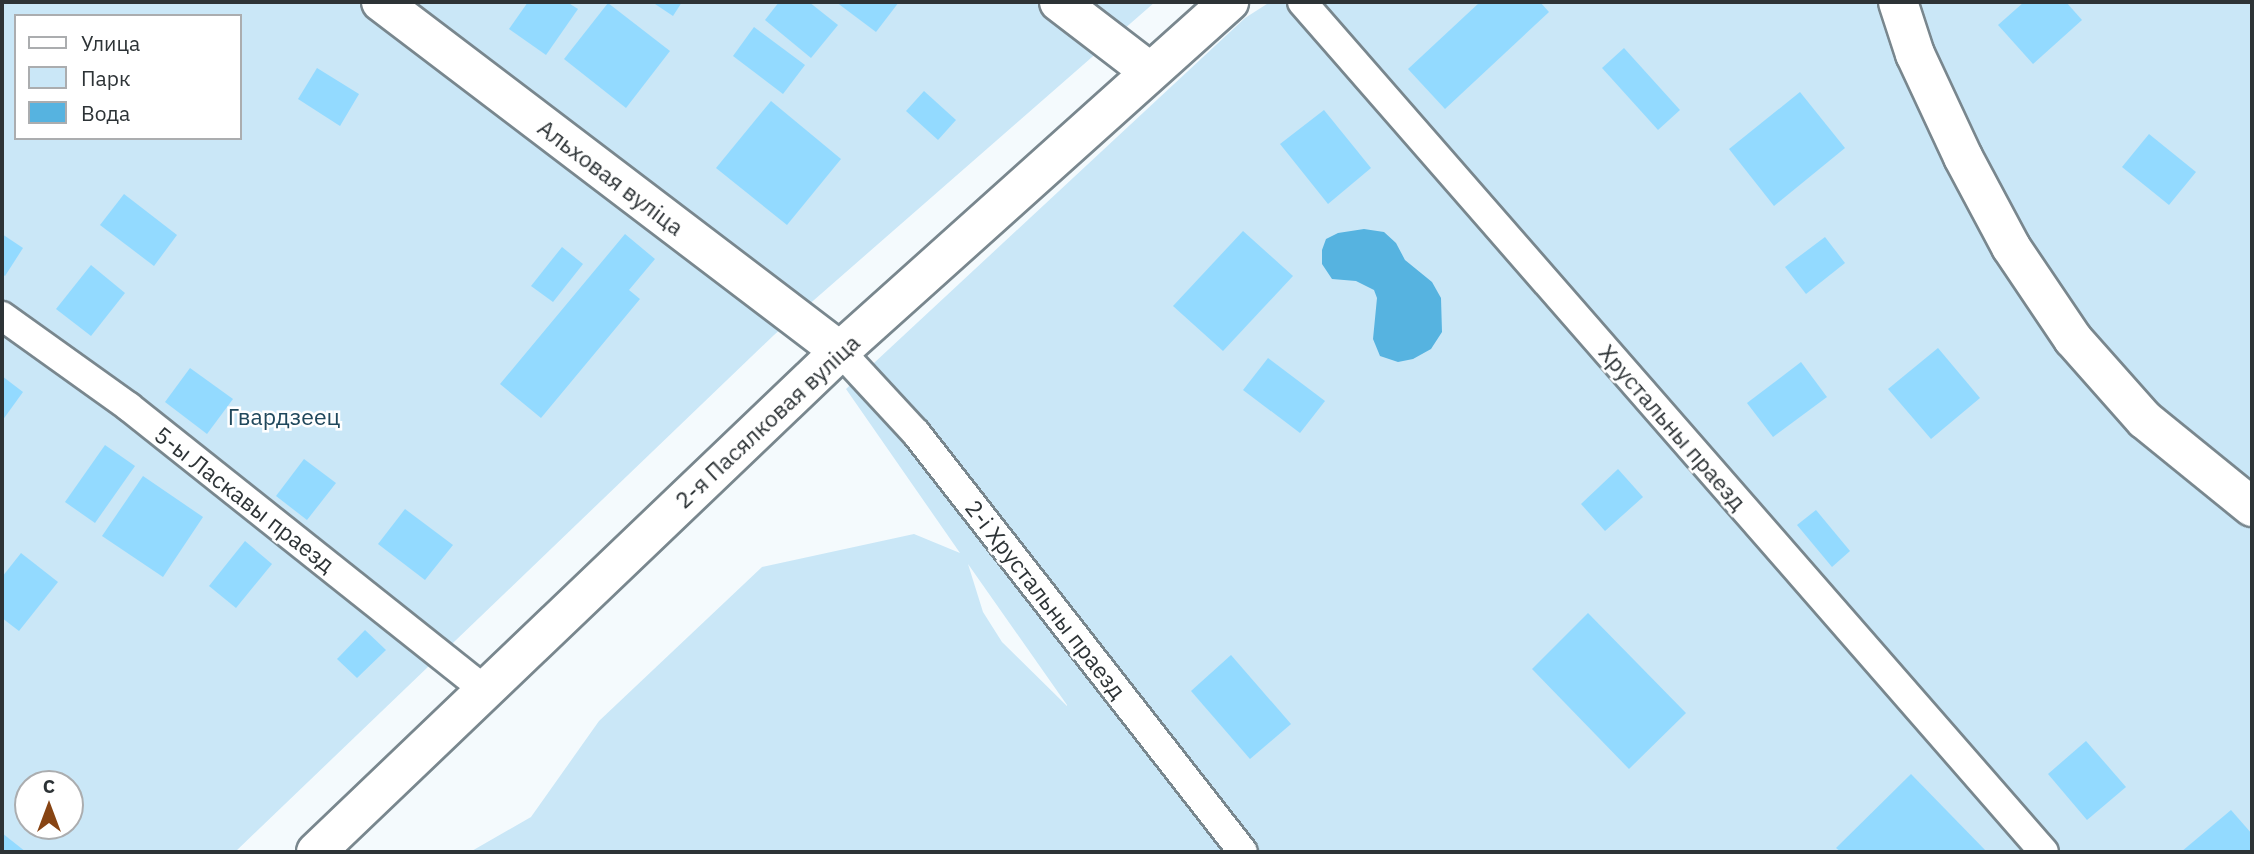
<!DOCTYPE html>
<html>
<head>
<meta charset="utf-8">
<style>
	body { margin:0 }
	#map { position:relative; width:2254px; height:854px; overflow:hidden; background:#f4fafd; font-family:"IBM Plex Sans",sans-serif }
	div>[style] { position:absolute }
	[style*='--x'] { left:calc(var(--x)*1px); top:calc(var(--y)*1px); width:calc(var(--w)*1px); rotate:calc(var(--a)*1deg) }
	.green>* { inset:0; background:#cae7f7 }
	.water>* { inset:0; background:#56b3e0 }
	.building>* { inset:0; background:#93daff }
	.roads { filter:drop-shadow(2px 0 #79878e) drop-shadow(-2px 0 #79878e) drop-shadow(0 2px #79878e) drop-shadow(0 -2px #79878e) }
	.lane>* { height:28px; margin:-14px; padding:0 14px; transform-origin:14px; border-radius:14px; background:#fff }
	.street>* { height:38px; margin:-19px; padding:0 19px; transform-origin:19px; border-radius:19px; background:#fff }
	span { translate:-50% -50%; white-space:nowrap; text-align:center; line-height:1.15; -webkit-text-stroke:5px #fff; paint-order:stroke }
	.street-label { font-size:23px; color:#2d3336 }
	.park-label { font-size:23px; color:#20485c }
	.frame { position:absolute; inset:0; border:4px solid #2d3336; pointer-events:none }
	.legend { position:absolute; left:14px; top:14px; width:228px; height:126px; box-sizing:border-box; background:#fff; border:2px solid #abadaf; margin:0; padding:9px 12px; list-style:none; font-size:21px; color:#2d3336 }
	.legend li { display:flex; align-items:center; gap:14px; height:35px }
	.legend b { width:35px; border:2px solid #abadaf }
	.north { position:absolute; left:14px; top:770px; width:70px; height:70px; box-sizing:border-box; background:#fff; border:2px solid #abadaf; border-radius:50%; rotate:0deg; font-size:19px; font-weight:700; line-height:28px; text-align:center; color:#2d3336 }
	.north::after { content:''; display:block; margin:auto; width:24px; height:32px; background:#874413; clip-path:polygon(50% 0,100% 100%,50% 72%,0 100%) }
</style>
</head>
<body>
<div id="map">
	<div class="green">
		<div style="clip-path:polygon(evenodd,2px 2px,1155px 2px,774px 335px,235px 852px,2px 852px,2px 2px,16px 16px,240px 16px,240px 138px,16px 138px,16px 16px,2px 2px,28px 784px,70px 784px,70px 826px,28px 826px,28px 784px)"></div>
		<div style="clip-path:polygon(evenodd,1270px 2px,2252px 2px,2252px 852px,470px 852px,531px 817px,599px 721px,762px 567px,914px 534px,960px 553px,846px 389px,1245px 18px,1270px 2px,968px 564px,1067px 705px,1067px 706px,1002px 642px,983px 612px,968px 564px)"></div>
	</div>
	<div class="water">
		<div style="clip-path:polygon(1364px 229px,1384px 232px,1396px 243px,1405px 260px,1432px 282px,1441px 298px,1442px 332px,1431px 349px,1413px 359px,1398px 362px,1380px 356px,1373px 339px,1377px 298px,1374px 290px,1356px 281px,1332px 279px,1322px 264px,1322px 250px,1326px 239px,1338px 233px)"></div>
	</div>
	<div class="building">
		<div style="clip-path:polygon(528px 2px,567px 2px,578px 9px,546px 55px,509px 29px)"></div>
		<div style="clip-path:polygon(652px 2px,682px 2px,673px 16px)"></div>
		<div style="clip-path:polygon(779px 2px,809px 2px,838px 25px,811px 58px,765px 20px)"></div>
		<div style="clip-path:polygon(836px 2px,899px 2px,876px 32px)"></div>
		<div style="clip-path:polygon(1480px 2px,1540px 2px,1549px 12px,1445px 109px,1408px 69px)"></div>
		<div style="clip-path:polygon(2024px 2px,2066px 2px,2082px 20px,2033px 64px,1998px 25px)"></div>
		<div style="clip-path:polygon(608px 3px,670px 51px,626px 108px,564px 59px)"></div>
		<div style="clip-path:polygon(754px 27px,805px 65px,783px 94px,733px 56px)"></div>
		<div style="clip-path:polygon(1624px 48px,1680px 110px,1658px 130px,1602px 68px)"></div>
		<div style="clip-path:polygon(317px 68px,359px 94px,340px 126px,298px 99px)"></div>
		<div style="clip-path:polygon(924px 91px,956px 120px,938px 140px,906px 111px)"></div>
		<div style="clip-path:polygon(1800px 92px,1845px 148px,1774px 206px,1729px 149px)"></div>
		<div style="clip-path:polygon(771px 101px,841px 159px,787px 225px,716px 168px)"></div>
		<div style="clip-path:polygon(1324px 110px,1371px 168px,1328px 204px,1280px 144px)"></div>
		<div style="clip-path:polygon(2149px 134px,2196px 172px,2169px 205px,2122px 167px)"></div>
		<div style="clip-path:polygon(124px 194px,177px 235px,154px 266px,100px 225px)"></div>
		<div style="clip-path:polygon(1243px 231px,1293px 276px,1223px 351px,1173px 306px)"></div>
		<div style="clip-path:polygon(2px 234px,23px 248px,5px 276px,2px 274px)"></div>
		<div style="clip-path:polygon(625px 234px,655px 259px,629px 290px,640px 299px,541px 418px,500px 384px)"></div>
		<div style="clip-path:polygon(1825px 237px,1845px 263px,1806px 294px,1785px 267px)"></div>
		<div style="clip-path:polygon(562px 247px,583px 264px,553px 302px,531px 286px)"></div>
		<div style="clip-path:polygon(91px 265px,125px 293px,91px 336px,56px 309px)"></div>
		<div style="clip-path:polygon(1938px 348px,1980px 398px,1931px 439px,1888px 389px)"></div>
		<div style="clip-path:polygon(1268px 358px,1325px 401px,1300px 433px,1243px 390px)"></div>
		<div style="clip-path:polygon(1801px 362px,1827px 397px,1773px 437px,1747px 403px)"></div>
		<div style="clip-path:polygon(190px 368px,233px 399px,207px 434px,165px 402px)"></div>
		<div style="clip-path:polygon(2px 376px,23px 392px,2px 421px)"></div>
		<div style="clip-path:polygon(105px 445px,135px 466px,95px 523px,65px 502px)"></div>
		<div style="clip-path:polygon(304px 459px,336px 483px,307px 520px,276px 496px)"></div>
		<div style="clip-path:polygon(1618px 469px,1643px 497px,1605px 531px,1581px 504px)"></div>
		<div style="clip-path:polygon(143px 476px,203px 517px,163px 577px,102px 536px)"></div>
		<div style="clip-path:polygon(405px 509px,453px 545px,425px 580px,378px 544px)"></div>
		<div style="clip-path:polygon(1816px 510px,1850px 551px,1832px 567px,1797px 525px)"></div>
		<div style="clip-path:polygon(245px 541px,272px 564px,236px 608px,209px 586px)"></div>
		<div style="clip-path:polygon(21px 553px,58px 582px,19px 631px,2px 618px,2px 577px)"></div>
		<div style="clip-path:polygon(1588px 613px,1686px 713px,1629px 769px,1532px 669px)"></div>
		<div style="clip-path:polygon(365px 630px,386px 650px,357px 678px,337px 659px)"></div>
		<div style="clip-path:polygon(1231px 655px,1291px 724px,1250px 759px,1191px 691px)"></div>
		<div style="clip-path:polygon(2086px 741px,2126px 787px,2087px 820px,2048px 774px)"></div>
		<div style="clip-path:polygon(1911px 774px,1987px 852px,1841px 852px,1836px 848px)"></div>
		<div style="clip-path:polygon(2231px 810px,2252px 834px,2252px 852px,2181px 852px)"></div>
		<div style="clip-path:polygon(2px 833px,26px 852px,2px 852px)"></div>
	</div>
	<div class="roads">
		<div class="lane">
			<div style="--x:1302;--y:2;--w:1128;--a:48.88"></div>
			<div style="--x:2;--y:316;--w:156;--a:35.6"></div>
			<div style="--x:129;--y:407;--w:453;--a:38.5"></div>
			<div style="--x:840;--y:351;--w:112;--a:47.2"></div>
			<div style="--x:916;--y:433;--w:531;--a:52.03"></div>
		</div>
		<div class="street">
			<div style="--x:381;--y:2;--w:577;--a:37.25"></div>
			<div style="--x:1059;--y:2;--w:113;--a:37.5"></div>
			<div style="--x:1898;--y:2;--w:55;--a:71.9"></div>
			<div style="--x:1915;--y:54;--w:114;--a:65"></div>
			<div style="--x:1963;--y:157;--w:102;--a:61.9"></div>
			<div style="--x:2011;--y:247;--w:111;--a:56"></div>
			<div style="--x:2073;--y:339;--w:108;--a:48.4"></div>
			<div style="--x:2145;--y:420;--w:138;--a:39.1"></div>
			<div style="--x:316;--y:852;--w:725;--a:-43.71"></div>
			<div style="--x:840;--y:351;--w:523;--a:-41.9"></div>
		</div>
	</div>
	<div class="street-label">
		<span style="left:611px;top:177px;rotate:37deg">Альховая вуліца</span>
		<span style="left:767px;top:421px;rotate:-43deg">2-я Пасялковая вуліца</span>
		<span style="left:1673px;top:427px;rotate:49deg">Хрустальны праезд</span>
		<span style="left:245px;top:499px;rotate:38deg">5-ы Ласкавы праезд</span>
		<span style="left:1046px;top:599px;rotate:52deg">2-і Хрустальны праезд</span>
	</div>
	<div class="park-label">
		<span style="left:284px;top:416px">Гвардзеец</span>
	</div>
	<div class="frame"></div>
	<ul class="legend">
	<li><b style="height:9px;background:#fff"></b>Улица</li>
	<li><b style="height:19px;background:#cae7f7"></b>Парк</li>
	<li><b style="height:19px;background:#56b3e0"></b>Вода</li>
	</ul>
	<div class="north">С</div>
</div>
</body>
</html>
